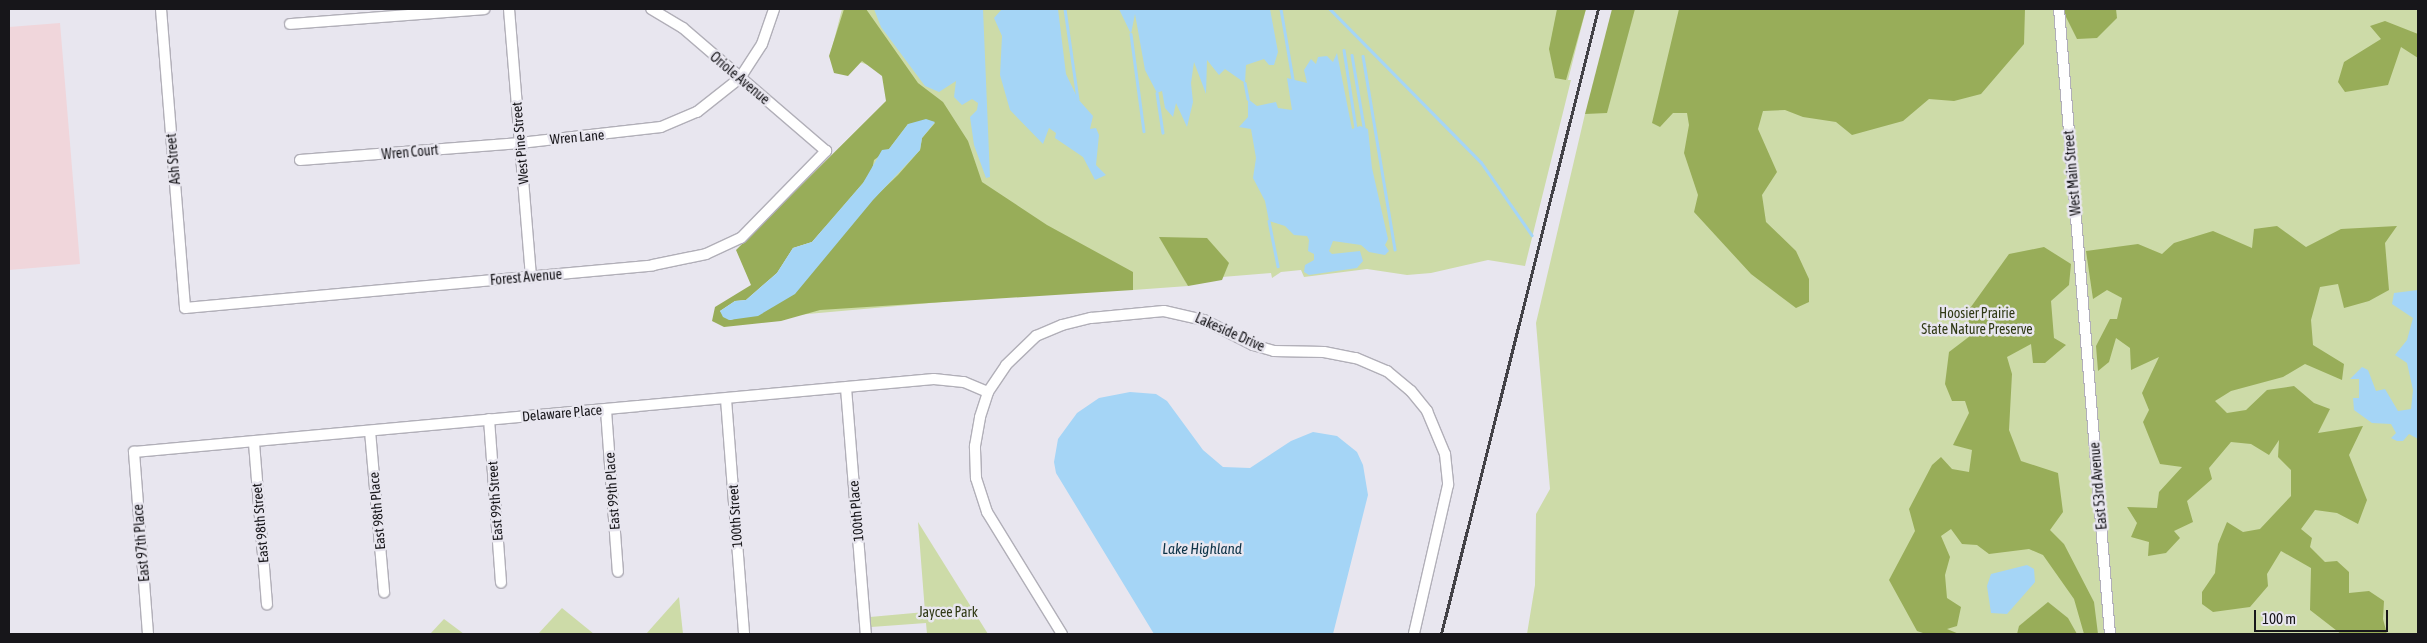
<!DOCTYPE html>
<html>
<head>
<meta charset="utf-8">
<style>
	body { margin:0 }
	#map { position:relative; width:2427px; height:643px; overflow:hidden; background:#e8e6ef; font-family:"Asap Condensed",sans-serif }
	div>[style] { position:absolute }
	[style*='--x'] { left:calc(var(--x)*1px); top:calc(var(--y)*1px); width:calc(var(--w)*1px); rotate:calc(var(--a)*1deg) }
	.commercial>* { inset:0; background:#f0d6db }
	.green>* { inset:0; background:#cddba8 }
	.forest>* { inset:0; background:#98ad59 }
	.water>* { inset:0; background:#a5d5f6 }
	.stream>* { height:2.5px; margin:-1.25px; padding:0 1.25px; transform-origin:1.25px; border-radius:1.25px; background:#a5d5f6 }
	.roads { filter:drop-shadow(1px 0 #b1afb8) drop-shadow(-1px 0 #b1afb8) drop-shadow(0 1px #b1afb8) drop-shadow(0 -1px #b1afb8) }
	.minor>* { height:10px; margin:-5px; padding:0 5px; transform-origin:5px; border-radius:5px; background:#fff }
	.rail>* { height:2.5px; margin:-1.25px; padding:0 1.25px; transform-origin:1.25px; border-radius:1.25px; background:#434247 }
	span { translate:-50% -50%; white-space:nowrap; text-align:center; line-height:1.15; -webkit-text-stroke:5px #e8e6ef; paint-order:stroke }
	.street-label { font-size:14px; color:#17161a }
	.park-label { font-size:14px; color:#303915 }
	.water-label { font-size:15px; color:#0c3247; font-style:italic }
	.frame { position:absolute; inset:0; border:10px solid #17161a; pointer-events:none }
	.scale { position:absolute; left:2254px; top:610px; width:134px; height:22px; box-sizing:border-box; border:2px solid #17161a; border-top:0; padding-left:6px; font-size:15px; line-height:18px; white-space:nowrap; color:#17161a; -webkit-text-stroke:4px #e8e6ef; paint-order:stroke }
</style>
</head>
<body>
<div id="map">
	<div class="commercial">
		<div style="clip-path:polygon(60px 23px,80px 264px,9px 270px,9px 27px)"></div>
	</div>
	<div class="green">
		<div style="clip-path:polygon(842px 9px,1586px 9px,1568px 80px,1571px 80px,1525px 266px,1488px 260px,1431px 273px,1407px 275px,1367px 269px,1304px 277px,1301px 270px,1281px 272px,1272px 278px,1271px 273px,1185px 280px,1188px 286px,1133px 290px,1133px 285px,774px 317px,908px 79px,831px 52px)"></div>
		<div style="clip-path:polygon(1615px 9px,2418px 9px,2418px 634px,1527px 634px,1535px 585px,1536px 514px,1550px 489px,1536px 323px,1585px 114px,1588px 113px)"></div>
		<div style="clip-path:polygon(918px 522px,988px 634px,927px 634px,926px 623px,871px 627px,870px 617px,925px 612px)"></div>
		<div style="clip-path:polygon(679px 597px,683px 634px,646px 634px)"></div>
		<div style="clip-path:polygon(562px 608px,594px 634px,538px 634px)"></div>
		<div style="clip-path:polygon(444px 619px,464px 634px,430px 634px)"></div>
	</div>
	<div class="forest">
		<div style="clip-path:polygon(evenodd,844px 9px,866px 9px,918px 83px,943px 102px,968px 141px,982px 182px,1047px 225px,1133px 272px,1133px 290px,820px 310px,781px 321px,724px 327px,712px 321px,715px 307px,751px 285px,736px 250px,886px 101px,882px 76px,862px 61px,848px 76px,834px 73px,829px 56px,844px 9px,935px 123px,922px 138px,920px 150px,898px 175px,753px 314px,730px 320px,720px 311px,735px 301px,746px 300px,777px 273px,793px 248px,812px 242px,863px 183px,872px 170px,874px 160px,889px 149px,908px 124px,935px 123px)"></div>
		<div style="clip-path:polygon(1557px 9px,1586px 9px,1566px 80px,1555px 78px,1549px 49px)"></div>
		<div style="clip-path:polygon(1612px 9px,1635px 9px,1607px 113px,1585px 114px)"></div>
		<div style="clip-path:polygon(1679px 9px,2025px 9px,2024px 44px,1981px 94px,1954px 101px,1929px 99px,1903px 121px,1852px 135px,1836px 122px,1803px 117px,1785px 110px,1763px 111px,1758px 129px,1777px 172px,1762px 195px,1766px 222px,1796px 251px,1809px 279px,1809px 302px,1796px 308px,1751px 274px,1694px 212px,1698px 195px,1684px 153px,1689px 125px,1687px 113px,1673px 113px,1660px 127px,1652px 123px)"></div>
		<div style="clip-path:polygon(2062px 9px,2116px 9px,2117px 18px,2097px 38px,2077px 39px)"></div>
		<div style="clip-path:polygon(2385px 21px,2418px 34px,2418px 58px,2401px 47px,2388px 85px,2345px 92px,2338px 82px,2344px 62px,2381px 39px,2370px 26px)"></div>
		<div style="clip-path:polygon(2277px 226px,2306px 247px,2341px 229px,2397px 226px,2385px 243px,2389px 290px,2369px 301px,2344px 308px,2338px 284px,2320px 287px,2311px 320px,2313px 345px,2344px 364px,2342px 380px,2305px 364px,2283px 377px,2231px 391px,2215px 401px,2227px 413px,2246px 410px,2267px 390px,2294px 386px,2314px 403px,2330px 409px,2318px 433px,2363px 426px,2349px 455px,2367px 500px,2358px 524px,2337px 513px,2315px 510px,2301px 529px,2312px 538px,2310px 547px,2325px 562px,2337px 561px,2349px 572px,2349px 593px,2369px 591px,2384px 601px,2383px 619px,2387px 634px,2341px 634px,2310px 610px,2311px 568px,2281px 551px,2267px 574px,2268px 586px,2250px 607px,2213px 612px,2202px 604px,2202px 592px,2215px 573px,2218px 544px,2227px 522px,2243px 532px,2260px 529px,2291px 496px,2291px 470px,2278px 457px,2279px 440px,2269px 455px,2251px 444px,2231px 442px,2209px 468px,2212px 479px,2187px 501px,2193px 522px,2174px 531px,2180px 538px,2166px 553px,2148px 556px,2149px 542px,2131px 537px,2137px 523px,2127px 507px,2157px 508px,2159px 492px,2182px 467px,2160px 464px,2143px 422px,2149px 410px,2142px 393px,2159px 357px,2131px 370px,2130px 348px,2116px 338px,2109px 362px,2098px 371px,2096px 346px,2110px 319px,2117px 319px,2122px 298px,2107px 290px,2093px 299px,2086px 251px,2138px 244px,2162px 254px,2174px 243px,2213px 231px,2252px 248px,2254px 229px)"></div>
		<div style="clip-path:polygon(1159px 237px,1207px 238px,1229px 263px,1222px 280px,1188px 286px)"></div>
		<div style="clip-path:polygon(2044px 247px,2071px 264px,2069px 285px,2051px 301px,2054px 338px,2066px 345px,2045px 363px,2033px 363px,2031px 344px,2007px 357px,2012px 374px,2009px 430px,2021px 461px,2058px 473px,2063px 512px,2050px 530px,2064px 544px,2094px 602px,2098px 634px,2084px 634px,2074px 599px,2043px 555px,2029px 549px,1989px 554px,1977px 545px,1962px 544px,1951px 529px,1941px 536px,1950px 557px,1945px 575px,1947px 598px,1961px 607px,1957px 626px,1947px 629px,1959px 634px,1926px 634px,1917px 631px,1889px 580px,1915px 531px,1909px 509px,1932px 465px,1941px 457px,1952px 469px,1969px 472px,1972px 450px,1953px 445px,1969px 413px,1965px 401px,1952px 401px,1945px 384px,1949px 352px,1970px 336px,1968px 311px,2009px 254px)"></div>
		<div style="clip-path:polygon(2048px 602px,2068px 618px,2077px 634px,2017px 634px,2019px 626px)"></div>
	</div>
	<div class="water">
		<div style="clip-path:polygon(874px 9px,983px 9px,990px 177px,986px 178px,974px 145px,970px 117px,977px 110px,978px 103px,972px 99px,962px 105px,954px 97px,956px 81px,939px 92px,925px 86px,881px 27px)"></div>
		<div style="clip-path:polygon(1002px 9px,1058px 9px,1066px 74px,1078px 99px,1093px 116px,1090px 129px,1096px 128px,1099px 135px,1096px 165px,1106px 175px,1095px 180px,1083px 157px,1055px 138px,1056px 133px,1049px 128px,1043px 144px,1010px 110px,1000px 75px,1002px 36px,994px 18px)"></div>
		<div style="clip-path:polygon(1119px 9px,1270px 9px,1278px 52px,1274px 65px,1269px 65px,1264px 59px,1246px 65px,1245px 83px,1225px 69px,1219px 75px,1207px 60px,1206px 94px,1194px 62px,1191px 83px,1193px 102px,1187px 127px,1176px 103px,1173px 117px,1165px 108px,1162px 91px,1157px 93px,1145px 70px,1135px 14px,1131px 34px)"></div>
		<div style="clip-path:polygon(1337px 53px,1352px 129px,1360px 126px,1368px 129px,1372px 168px,1388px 239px,1385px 245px,1389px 251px,1385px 255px,1369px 252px,1361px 245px,1333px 241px,1329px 251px,1332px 254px,1360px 251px,1363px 261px,1357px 268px,1309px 275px,1304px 272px,1305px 265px,1314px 260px,1314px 254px,1308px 251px,1309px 240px,1307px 236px,1294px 235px,1285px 226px,1269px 221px,1265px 201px,1253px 178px,1256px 158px,1251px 129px,1239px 127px,1248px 117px,1248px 99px,1257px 106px,1276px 102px,1278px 108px,1292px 110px,1287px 78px,1307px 83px,1304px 70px,1311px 59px,1316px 64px,1318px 57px,1327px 56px,1333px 62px)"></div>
		<div style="clip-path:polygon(926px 119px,935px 122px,922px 138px,920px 150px,873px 200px,795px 294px,758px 316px,729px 320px,723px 317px,720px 311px,735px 301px,746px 300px,777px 273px,793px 248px,812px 242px,863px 183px,882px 150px,889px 149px,908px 124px)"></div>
		<div style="clip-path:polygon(2418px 290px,2418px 439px,2409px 434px,2403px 441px,2397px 441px,2391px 438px,2396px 433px,2391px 424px,2372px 423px,2354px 410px,2353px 398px,2359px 398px,2359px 379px,2350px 379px,2362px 367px,2368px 370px,2376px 391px,2385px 389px,2398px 411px,2411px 409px,2413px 390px,2407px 363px,2395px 355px,2407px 340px,2413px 318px,2392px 304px,2394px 293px)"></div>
		<div style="clip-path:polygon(1130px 392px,1156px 394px,1167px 401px,1203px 450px,1223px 467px,1250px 468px,1291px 441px,1313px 432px,1337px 436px,1357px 452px,1363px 465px,1368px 495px,1333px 634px,1154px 634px,1056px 473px,1054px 462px,1058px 439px,1077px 413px,1099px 398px)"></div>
		<div style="clip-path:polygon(2027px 565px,2034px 569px,2035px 582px,2007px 614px,1991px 613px,1987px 586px,1991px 574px)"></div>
	</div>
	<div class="stream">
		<div style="--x:1065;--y:9;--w:91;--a:81.8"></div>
		<div style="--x:1281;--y:9;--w:71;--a:80.3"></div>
		<div style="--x:1330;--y:9;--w:215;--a:45.4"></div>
		<div style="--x:1481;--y:162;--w:89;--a:55.1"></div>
		<div style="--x:1131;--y:34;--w:98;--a:82.4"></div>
		<div style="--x:1344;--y:50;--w:79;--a:81.3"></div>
		<div style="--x:1352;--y:55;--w:73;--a:80.5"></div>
		<div style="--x:1363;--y:56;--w:196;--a:80.6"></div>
		<div style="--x:1245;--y:83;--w:16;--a:79"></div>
		<div style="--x:1157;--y:93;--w:40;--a:81.5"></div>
		<div style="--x:1269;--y:221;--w:46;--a:78.7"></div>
	</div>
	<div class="roads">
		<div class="minor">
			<div style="--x:161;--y:9;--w:300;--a:85.4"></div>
			<div style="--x:185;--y:308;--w:470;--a:-5.2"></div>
			<div style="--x:653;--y:265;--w:54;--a:-11.7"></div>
			<div style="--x:706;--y:254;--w:38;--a:-25"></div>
			<div style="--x:741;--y:238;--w:122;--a:-45.7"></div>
			<div style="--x:826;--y:151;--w:189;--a:-139.3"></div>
			<div style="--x:683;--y:28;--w:37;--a:-149"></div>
			<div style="--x:509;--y:9;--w:269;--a:85.3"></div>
			<div style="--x:2059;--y:9;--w:627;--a:85.34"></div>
			<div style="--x:290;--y:24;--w:195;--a:-4.4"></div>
			<div style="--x:300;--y:160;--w:221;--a:-4.4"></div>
			<div style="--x:520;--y:143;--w:142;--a:-6.5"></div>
			<div style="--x:661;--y:127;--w:39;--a:-23"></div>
			<div style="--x:697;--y:112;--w:55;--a:-38.3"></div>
			<div style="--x:740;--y:78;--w:40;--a:-57.1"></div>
			<div style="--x:762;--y:44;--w:37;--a:-71"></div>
			<div style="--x:846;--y:388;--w:247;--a:85.4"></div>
			<div style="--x:726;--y:399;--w:236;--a:85.6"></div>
			<div style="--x:606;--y:410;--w:162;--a:85.8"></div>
			<div style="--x:489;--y:419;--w:164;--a:85.8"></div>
			<div style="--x:370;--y:431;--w:162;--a:85"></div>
			<div style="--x:254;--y:443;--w:162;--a:85.4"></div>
			<div style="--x:148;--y:634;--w:183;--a:-94.4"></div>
			<div style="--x:134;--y:452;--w:803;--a:-5.21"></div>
			<div style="--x:934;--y:379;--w:30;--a:6"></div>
			<div style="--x:964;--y:382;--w:26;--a:23"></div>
			<div style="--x:1062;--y:634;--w:143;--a:-121.6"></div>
			<div style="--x:987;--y:512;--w:36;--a:-108"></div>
			<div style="--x:976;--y:478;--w:32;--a:-92"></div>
			<div style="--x:975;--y:446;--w:29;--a:-80"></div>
			<div style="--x:980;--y:417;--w:26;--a:-72"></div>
			<div style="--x:988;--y:392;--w:32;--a:-56"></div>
			<div style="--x:1006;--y:365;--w:42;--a:-44"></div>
			<div style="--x:1036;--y:336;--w:28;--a:-23"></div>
			<div style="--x:1062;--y:325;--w:30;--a:-14"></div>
			<div style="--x:1091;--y:318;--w:73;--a:-5.5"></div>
			<div style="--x:1164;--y:311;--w:41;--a:12.7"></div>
			<div style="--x:1204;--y:320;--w:55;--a:27"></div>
			<div style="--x:1253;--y:345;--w:22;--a:16"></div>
			<div style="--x:1274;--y:351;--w:50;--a:1.1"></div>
			<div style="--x:1324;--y:352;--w:33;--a:11"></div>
			<div style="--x:1356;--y:358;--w:34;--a:23"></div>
			<div style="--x:1387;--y:371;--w:31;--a:40"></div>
			<div style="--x:1411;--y:391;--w:26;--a:51"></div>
			<div style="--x:1427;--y:411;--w:47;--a:67.3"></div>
			<div style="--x:1445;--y:454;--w:31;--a:84"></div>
			<div style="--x:1448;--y:485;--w:153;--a:102.9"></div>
		</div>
	</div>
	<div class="rail">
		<div style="--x:1441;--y:634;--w:644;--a:-75.9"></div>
	</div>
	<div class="street-label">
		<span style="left:740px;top:78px;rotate:40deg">Oriole Avenue</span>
		<span style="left:577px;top:137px;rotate:-5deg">Wren Lane</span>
		<span style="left:520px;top:143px;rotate:-95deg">West Pine Street</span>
		<span style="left:410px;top:152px;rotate:-5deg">Wren Court</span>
		<span style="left:173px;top:159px;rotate:-95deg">Ash Street</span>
		<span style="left:2072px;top:173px;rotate:-95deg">West Main Street</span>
		<span style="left:526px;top:277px;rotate:-5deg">Forest Avenue</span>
		<span style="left:1230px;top:332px;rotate:24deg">Lakeside Drive</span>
		<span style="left:562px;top:413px;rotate:-5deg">Delaware Place</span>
		<span style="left:2098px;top:486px;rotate:-95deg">East 53rd Avenue</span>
		<span style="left:612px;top:491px;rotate:-94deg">East 99th Place</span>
		<span style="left:495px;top:501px;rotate:-94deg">East 99th Street</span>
		<span style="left:377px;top:511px;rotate:-95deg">East 98th Place</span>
		<span style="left:856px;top:511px;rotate:-95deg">100th Place</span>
		<span style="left:735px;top:516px;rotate:-94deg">100th Street</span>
		<span style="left:260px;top:523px;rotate:-95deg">East 98th Street</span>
		<span style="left:141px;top:543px;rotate:-95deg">East 97th Place</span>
	</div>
	<div class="park-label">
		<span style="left:1977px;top:321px">Hoosier Prairie<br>State Nature Preserve</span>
		<span style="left:948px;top:612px">Jaycee Park</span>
	</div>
	<div class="water-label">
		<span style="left:1202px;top:549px">Lake Highland</span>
	</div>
	<div class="frame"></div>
	<div class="scale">100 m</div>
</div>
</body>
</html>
